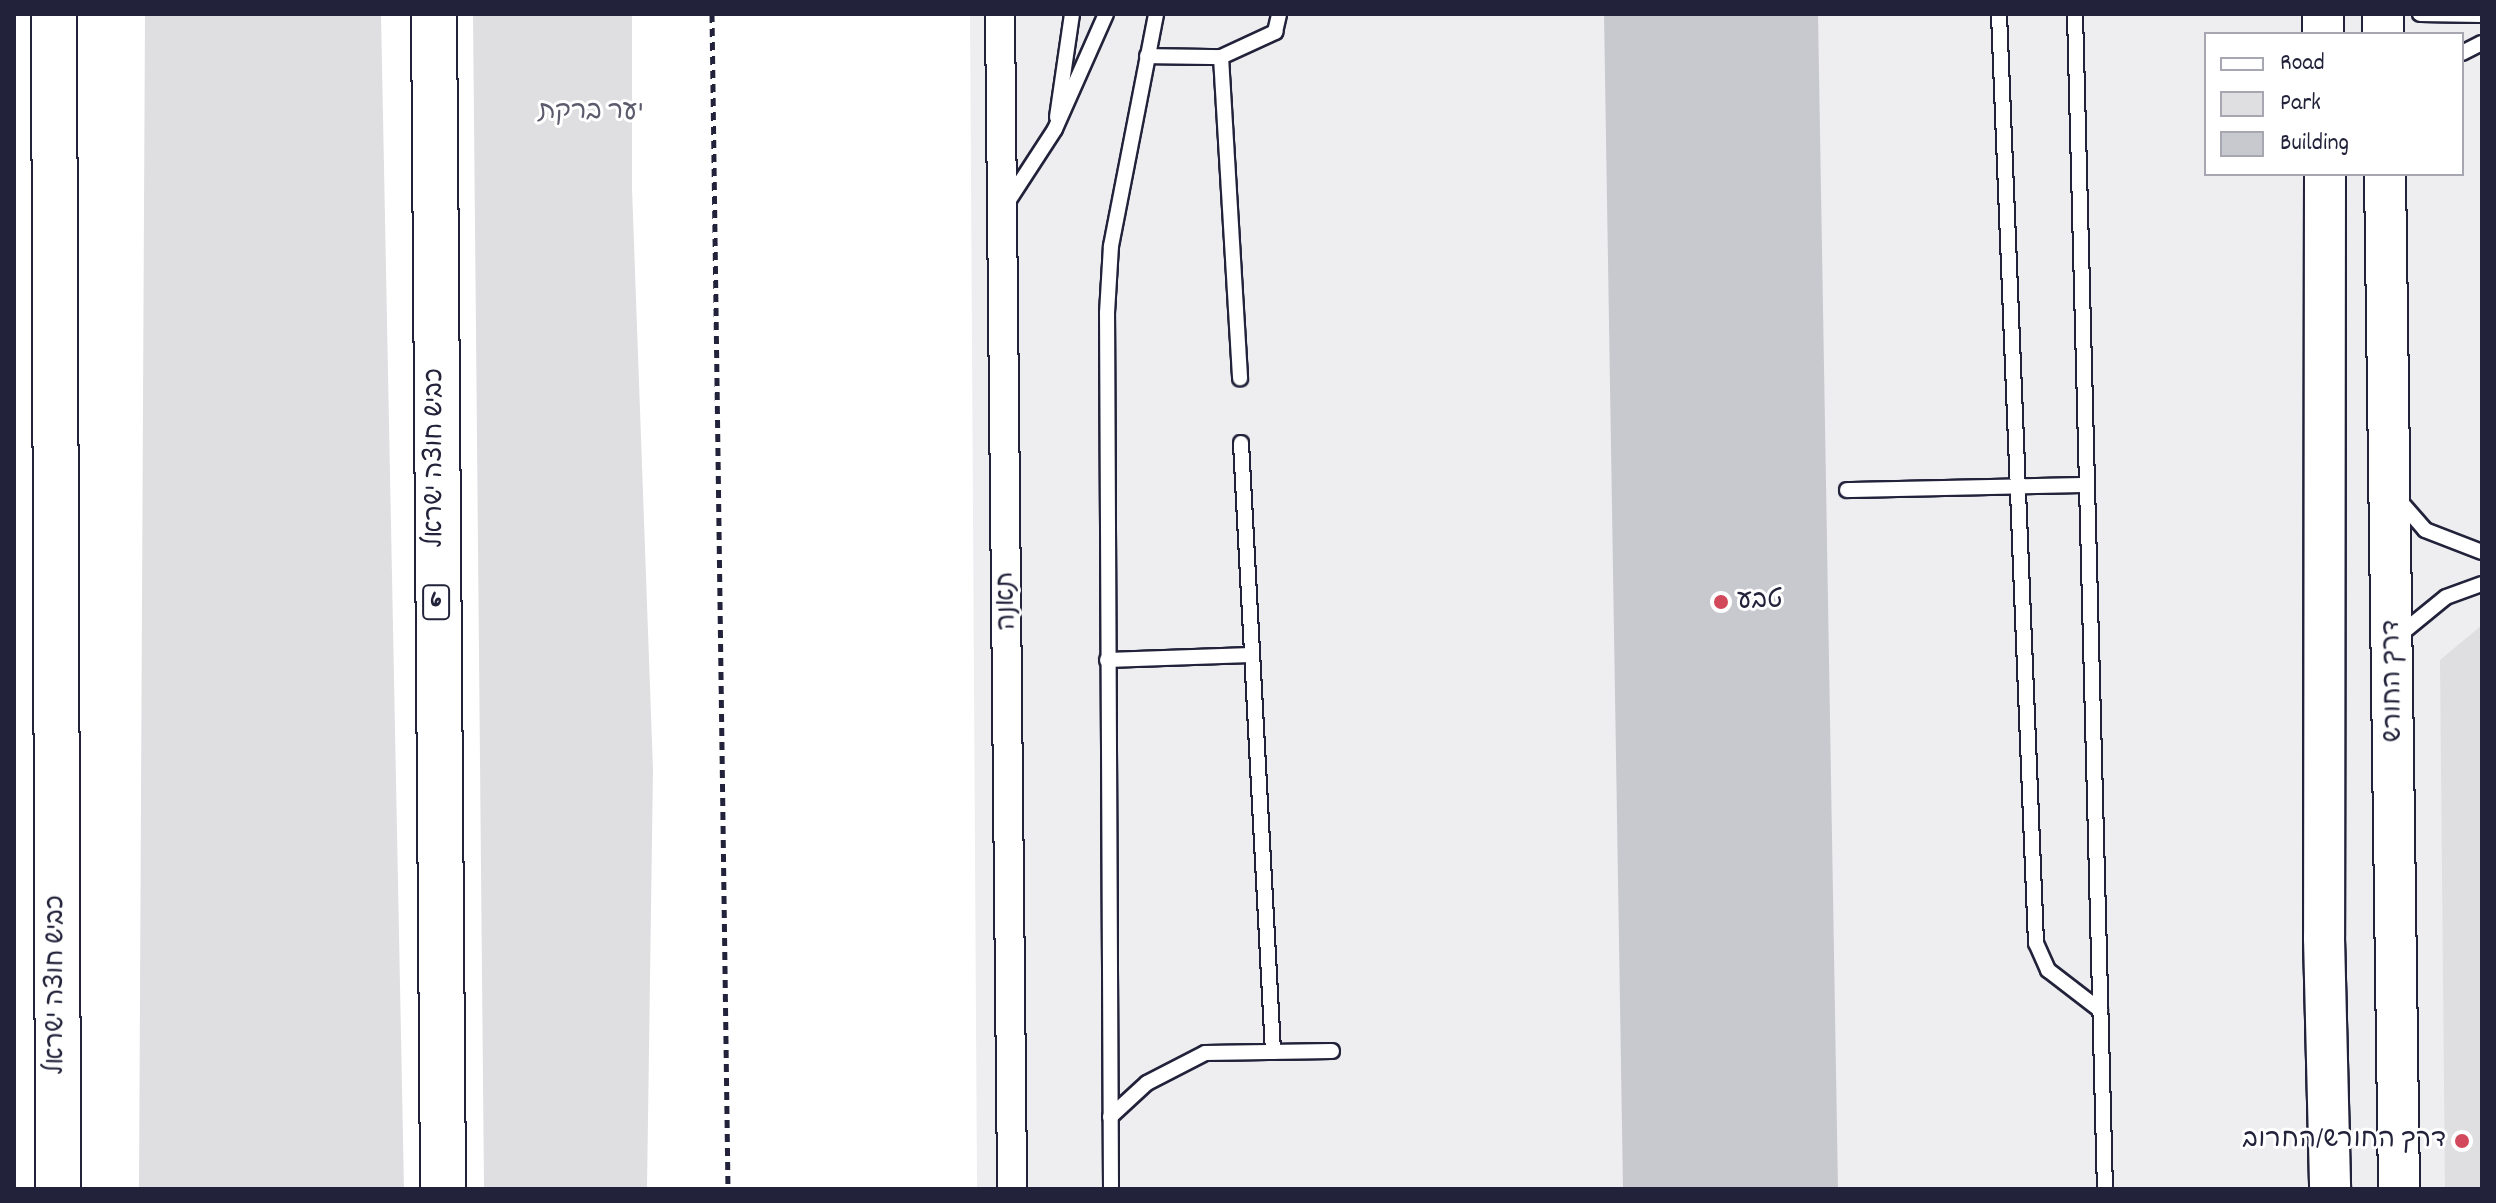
<!DOCTYPE html>
<html>
<head>
<meta charset="utf-8">
<style>
	body { margin:0 }
	#map { position:relative; width:2496px; height:1203px; overflow:hidden; background:#fff; font-family:Dekko,"Playpen Sans Hebrew",sans-serif }
	div>[style] { position:absolute }
	[style*='--x'] { left:calc(var(--x)*1px); top:calc(var(--y)*1px); width:calc(var(--w)*1px); rotate:calc(var(--a)*1deg) }
	.built>* { inset:0; background:#eeeef1 }
	.green>* { inset:0; background:#dfdfe2 }
	.building>* { inset:0; background:#c8c8cf }
	.path>* { height:5px; margin-top:-2.5px; transform-origin:0; background:repeating-linear-gradient(90deg,#22223b 0 8px,transparent 0 14px) }
	.roads { filter:drop-shadow(2px 0 #22223b) drop-shadow(-2px 0 #22223b) drop-shadow(0 2px #22223b) drop-shadow(0 -2px #22223b) }
	.lane>* { height:14px; margin:-7px; padding:0 7px; transform-origin:7px; border-radius:7px; background:#fff }
	.street>* { height:28px; margin:-14px; padding:0 14px; transform-origin:14px; border-radius:14px; background:#fff }
	.secondary>* { height:40px; margin:-20px; padding:0 20px; transform-origin:20px; border-radius:20px; background:#fff }
	.highway>* { height:44px; margin:-22px; padding:0 22px; transform-origin:22px; border-radius:22px; background:#fff }
	.dots>* { width:22px; height:22px; translate:-50% -50%; box-sizing:border-box; border:4px solid #fff; border-radius:50% }
	span { translate:-50% -50%; white-space:nowrap; text-align:center; line-height:1.15; -webkit-text-stroke:6px #fff; paint-order:stroke }
	.shield-label span { padding:2px 6px; background:#fff; border:2px solid; border-radius:6px; -webkit-text-stroke-width:0 }
	.shield-label { font-size:24px; color:#22223b; font-weight:700 }
	.park-label { font-size:26px; color:#5b5b6d }
	.street-label { font-size:26px; color:#22223b }
	.poi-label { font-size:26px; color:#22223b }
	.left { translate:0 -50%; text-align:left }
	.right { translate:-100% -50%; text-align:right }
	.frame { position:absolute; inset:0; border:16px solid #22223b; pointer-events:none }
	.legend { position:absolute; left:2204px; top:32px; width:260px; height:144px; box-sizing:border-box; background:#fff; border:2px solid #a7a7b1; margin:0; padding:10px 14px; list-style:none; font-size:24px; color:#22223b }
	.legend li { display:flex; align-items:center; gap:16px; height:40px }
	.legend b { width:40px; border:2px solid #a7a7b1 }
</style>
</head>
<body>
<div id="map">
	<div class="built">
		<div style="clip-path:polygon(evenodd,970px 14px,2482px 14px,2482px 1189px,977px 1189px,970px 14px,2206px 34px,2462px 34px,2462px 174px,2206px 174px,2206px 34px)"></div>
	</div>
	<div class="green">
		<div style="clip-path:polygon(145px 14px,381px 14px,404px 1189px,139px 1189px)"></div>
		<div style="clip-path:polygon(473px 14px,632px 14px,632px 188px,653px 770px,647px 1189px,484px 1189px)"></div>
		<div style="clip-path:polygon(2482px 625px,2482px 1189px,2445px 1189px,2440px 660px)"></div>
	</div>
	<div class="building">
		<div style="clip-path:polygon(1604px 14px,1818px 14px,1838px 1189px,1623px 1189px)"></div>
	</div>
	<div class="path">
		<div style="--x:712;--y:14;--w:1175;--a:89.22"></div>
	</div>
	<div class="roads">
		<div class="lane">
			<div style="--x:1999;--y:14;--w:930;--a:87.72"></div>
			<div style="--x:2036;--y:943;--w:30;--a:66"></div>
			<div style="--x:2048;--y:970;--w:66;--a:37.6"></div>
			<div style="--x:2075;--y:14;--w:1175;--a:88.54"></div>
			<div style="--x:2420;--y:14;--w:62;--a:0.9"></div>
			<div style="--x:2462;--y:53;--w:22;--a:-27"></div>
			<div style="--x:1147;--y:56;--w:74;--a:0.8"></div>
			<div style="--x:1221;--y:57;--w:322;--a:86.6"></div>
			<div style="--x:1221;--y:57;--w:60;--a:-24.8"></div>
			<div style="--x:1275;--y:32;--w:18;--a:-77"></div>
			<div style="--x:1057;--y:117;--w:104;--a:-81.7"></div>
			<div style="--x:1007;--y:203;--w:88;--a:-57"></div>
			<div style="--x:1055;--y:129;--w:126;--a:-66.1"></div>
			<div style="--x:1241;--y:443;--w:610;--a:86.99"></div>
			<div style="--x:1847;--y:490;--w:240;--a:-1.2"></div>
			<div style="--x:2400;--y:501;--w:38;--a:49"></div>
			<div style="--x:2425;--y:530;--w:61;--a:21.1"></div>
			<div style="--x:2397;--y:637;--w:63;--a:-39.2"></div>
			<div style="--x:2446;--y:597;--w:38;--a:-20"></div>
			<div style="--x:1107;--y:660;--w:144;--a:-2"></div>
			<div style="--x:1110;--y:1117;--w:50;--a:-42.6"></div>
			<div style="--x:1147;--y:1083;--w:65;--a:-27.3"></div>
			<div style="--x:1205;--y:1053;--w:127;--a:-0.9"></div>
			<div style="--x:1111;--y:1189;--w:876;--a:-90.26"></div>
			<div style="--x:1107;--y:313;--w:67;--a:-86.6"></div>
			<div style="--x:1111;--y:246;--w:236;--a:-79"></div>
		</div>
		<div class="street">
			<div style="--x:1000;--y:14;--w:1175;--a:89.41"></div>
		</div>
		<div class="secondary">
			<div style="--x:2323;--y:14;--w:20;--a:90"></div>
			<div style="--x:2383;--y:14;--w:20;--a:90"></div>
			<div style="--x:2325;--y:174;--w:764;--a:90.07"></div>
			<div style="--x:2324;--y:938;--w:251;--a:88.6"></div>
			<div style="--x:2385;--y:174;--w:1015;--a:89.21"></div>
		</div>
		<div class="highway">
			<div style="--x:54;--y:14;--w:1175;--a:89.8"></div>
			<div style="--x:434;--y:14;--w:1175;--a:89.56"></div>
		</div>
	</div>
	<div class="dots">
		<div style="left:1721px;top:602px;background:#d1495b"></div>
		<div style="left:2462px;top:1141px;background:#d1495b"></div>
	</div>
	<div class="shield-label">
		<span style="left:436px;top:602px">6</span>
	</div>
	<div class="park-label">
		<span style="left:591px;top:113px">יער ברקת</span>
	</div>
	<div class="street-label">
		<span style="left:436px;top:458px;rotate:-90deg">כביש חוצה ישראל</span>
		<span style="left:1008px;top:601px;rotate:-91deg">תאנה</span>
		<span style="left:2394px;top:681px;rotate:-91deg">דרך החורש</span>
		<span style="left:57px;top:985px;rotate:-90deg">כביש חוצה ישראל</span>
	</div>
	<div class="poi-label">
		<span class="left" style="left:1737px;top:602px">טבע</span>
		<span class="right" style="left:2446px;top:1141px">דרך החורש/החרוב</span>
	</div>
	<div class="frame"></div>
	<ul class="legend">
	<li><b style="height:10px;background:#fff"></b>Road</li>
	<li><b style="height:22px;background:#dfdfe2"></b>Park</li>
	<li><b style="height:22px;background:#c8c8cf"></b>Building</li>
	</ul>
</div>
</body>
</html>
